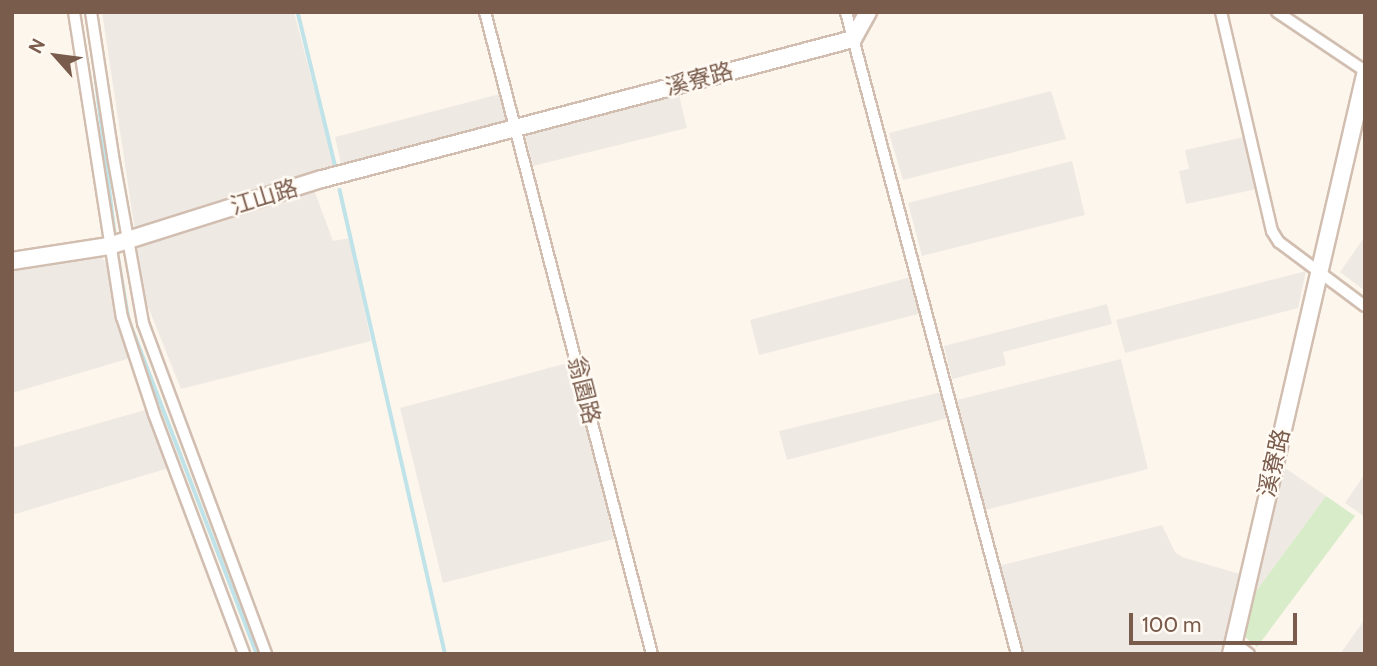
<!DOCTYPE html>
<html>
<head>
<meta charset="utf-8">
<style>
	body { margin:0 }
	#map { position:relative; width:1377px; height:666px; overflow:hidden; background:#fdf6ec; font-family:Cabin,"Noto Sans TC",sans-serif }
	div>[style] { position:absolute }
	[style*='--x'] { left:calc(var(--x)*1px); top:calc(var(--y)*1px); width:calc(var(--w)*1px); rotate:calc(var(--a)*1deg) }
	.industrial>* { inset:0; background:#efe9e4 }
	.green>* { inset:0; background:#d8ecc9 }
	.stream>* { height:3.5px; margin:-1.75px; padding:0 1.75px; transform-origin:1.75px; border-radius:1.75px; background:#bfe3e8 }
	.roads { filter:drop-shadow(2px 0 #d1beb0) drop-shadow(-2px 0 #d1beb0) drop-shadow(0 2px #d1beb0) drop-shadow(0 -2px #d1beb0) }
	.street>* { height:10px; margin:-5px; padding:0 5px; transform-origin:5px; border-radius:5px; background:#fff }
	.secondary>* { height:16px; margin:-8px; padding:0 8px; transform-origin:8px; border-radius:8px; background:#fff }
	span { translate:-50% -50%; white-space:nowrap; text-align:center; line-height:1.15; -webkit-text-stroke:5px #fffaf3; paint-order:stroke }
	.street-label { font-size:23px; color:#7a5c4d }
	.frame { position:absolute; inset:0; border:14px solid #7a5c4d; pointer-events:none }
	.north { position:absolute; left:21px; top:21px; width:70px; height:70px; -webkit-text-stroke:5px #fffaf3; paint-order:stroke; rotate:298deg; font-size:19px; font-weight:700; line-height:28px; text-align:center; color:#7a5c4d }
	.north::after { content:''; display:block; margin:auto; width:24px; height:32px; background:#7a5c4d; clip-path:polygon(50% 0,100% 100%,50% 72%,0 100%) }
	.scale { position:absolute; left:1129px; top:613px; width:168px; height:32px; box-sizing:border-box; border:4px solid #7a5c4d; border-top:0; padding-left:9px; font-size:21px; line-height:24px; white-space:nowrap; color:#7a5c4d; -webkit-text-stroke:5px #fffaf3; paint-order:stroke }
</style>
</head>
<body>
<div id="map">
	<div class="industrial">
		<div style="clip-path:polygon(102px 12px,294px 12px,335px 169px,135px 231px)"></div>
		<div style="clip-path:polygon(678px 91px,687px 128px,533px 166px,524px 130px)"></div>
		<div style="clip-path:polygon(1051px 91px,1066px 139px,903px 180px,889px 133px)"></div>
		<div style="clip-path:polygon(500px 94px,509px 125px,342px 168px,335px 137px)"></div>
		<div style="clip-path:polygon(1244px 137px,1257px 189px,1186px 204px,1179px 171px,1189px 169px,1185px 150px)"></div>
		<div style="clip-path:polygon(1072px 161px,1085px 215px,922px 256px,908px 203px)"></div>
		<div style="clip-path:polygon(313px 187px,333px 241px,350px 238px,371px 341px,181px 389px,147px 304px,135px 245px)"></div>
		<div style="clip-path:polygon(1365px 236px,1365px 289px,1364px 290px,1340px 272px)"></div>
		<div style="clip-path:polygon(98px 255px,112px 267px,134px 357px,12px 393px,12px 268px)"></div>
		<div style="clip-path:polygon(1306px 271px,1298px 308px,1125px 353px,1116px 320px)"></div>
		<div style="clip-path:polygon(911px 277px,926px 312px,759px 355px,750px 320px)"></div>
		<div style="clip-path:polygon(1107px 304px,1112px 324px,1003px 352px,1006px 365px,952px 379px,944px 346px)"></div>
		<div style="clip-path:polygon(1121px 359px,1148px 469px,985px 510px,957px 400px)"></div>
		<div style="clip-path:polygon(571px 362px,614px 539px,443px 583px,400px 408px)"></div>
		<div style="clip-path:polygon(946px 391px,952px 417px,787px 460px,779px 431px)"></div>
		<div style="clip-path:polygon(152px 408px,169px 468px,12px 515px,12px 448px)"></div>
		<div style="clip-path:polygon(1285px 468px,1326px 496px,1254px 594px,1279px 472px)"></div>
		<div style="clip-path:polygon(1365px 474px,1365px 517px,1345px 503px)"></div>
		<div style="clip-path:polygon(1162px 525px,1175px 552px,1182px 557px,1243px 575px,1225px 654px,1021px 654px,998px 566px)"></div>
		<div style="clip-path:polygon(1365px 619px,1365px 654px,1340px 654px)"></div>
	</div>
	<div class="green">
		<div style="clip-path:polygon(1326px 496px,1355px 516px,1257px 647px,1245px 637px,1254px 594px)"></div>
	</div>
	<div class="stream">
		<div style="--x:298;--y:12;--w:156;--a:76.3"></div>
		<div style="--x:96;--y:77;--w:158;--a:83.1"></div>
		<div style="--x:340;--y:190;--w:476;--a:77.2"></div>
		<div style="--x:118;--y:255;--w:66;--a:80.4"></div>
		<div style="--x:129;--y:320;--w:358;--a:69"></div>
	</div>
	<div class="roads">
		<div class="street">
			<div style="--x:74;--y:12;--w:309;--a:81.1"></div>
			<div style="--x:122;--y:317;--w:102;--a:71.7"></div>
			<div style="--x:154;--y:414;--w:256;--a:69.4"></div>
			<div style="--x:91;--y:12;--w:146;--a:81.3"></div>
			<div style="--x:113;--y:156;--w:170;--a:79.8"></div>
			<div style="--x:143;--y:323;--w:353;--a:69.6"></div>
			<div style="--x:485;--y:12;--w:663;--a:75.42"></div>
			<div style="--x:846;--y:12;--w:664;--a:75.09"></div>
			<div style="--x:1221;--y:12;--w:225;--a:76.9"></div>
			<div style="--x:1272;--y:231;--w:13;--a:58"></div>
			<div style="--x:1279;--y:242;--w:107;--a:36.7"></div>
			<div style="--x:1277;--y:12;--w:106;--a:33.8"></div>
			<div style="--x:1233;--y:642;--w:20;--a:37"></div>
		</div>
		<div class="secondary">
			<div style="--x:12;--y:261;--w:98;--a:-8.8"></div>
			<div style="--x:109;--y:246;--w:223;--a:-17.5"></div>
			<div style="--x:322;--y:179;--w:549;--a:-14.77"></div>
			<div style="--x:853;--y:39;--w:31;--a:-61"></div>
			<div style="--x:1231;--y:654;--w:594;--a:-76.97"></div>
		</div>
	</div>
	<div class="street-label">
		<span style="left:699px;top:79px;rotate:-15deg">溪寮路</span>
		<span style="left:264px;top:197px;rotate:-17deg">江山路</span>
		<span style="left:584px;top:390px;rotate:76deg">翁園路</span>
		<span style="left:1274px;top:463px;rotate:-77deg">溪寮路</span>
	</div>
	<div class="frame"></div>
	<div class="north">N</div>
	<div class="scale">100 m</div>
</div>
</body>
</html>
